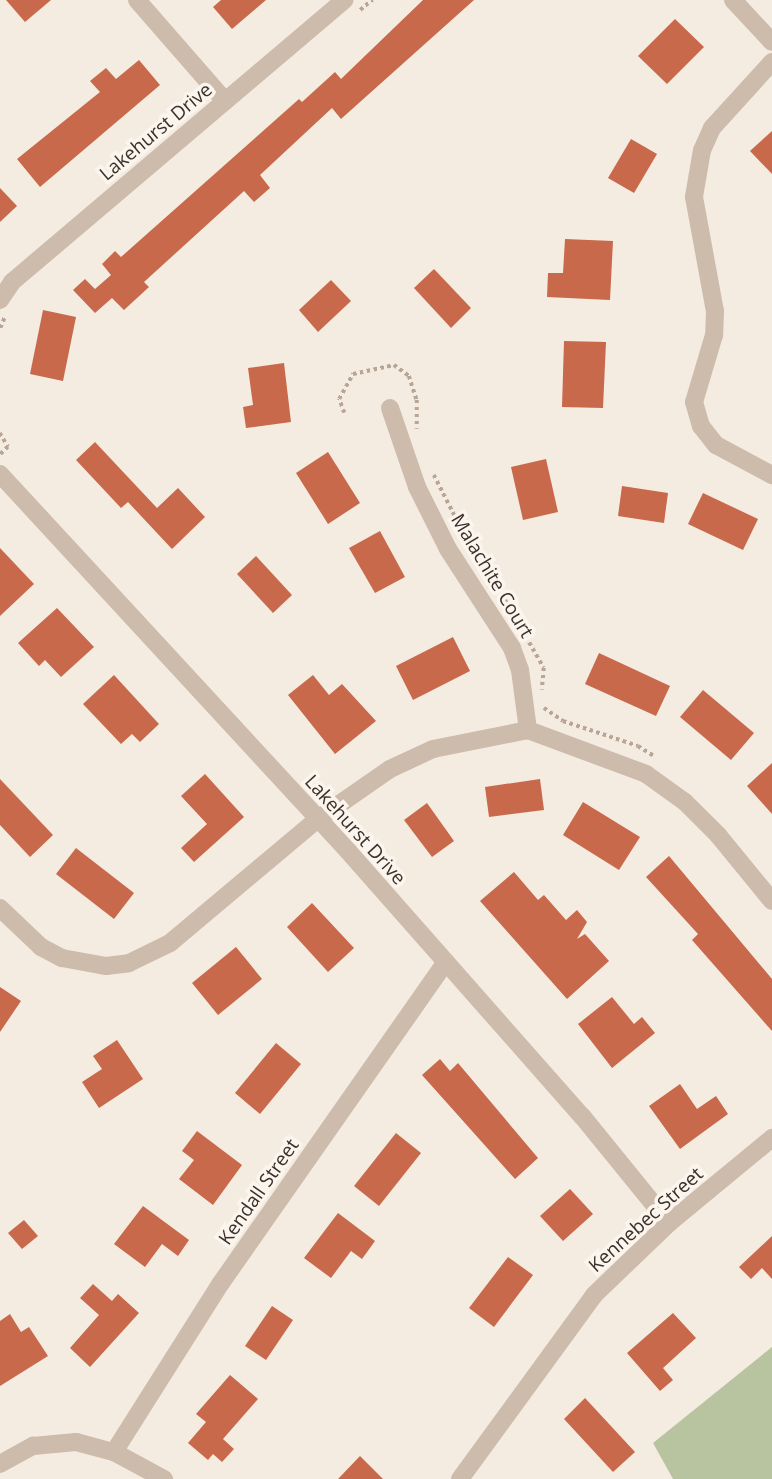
<!DOCTYPE html>
<html>
<head>
<meta charset="utf-8">
<style>
	body { margin:0 }
	#map { position:relative; width:772px; height:1479px; overflow:hidden; background:#f4ebe1; font-family:"Open Sans",sans-serif }
	div>[style] { position:absolute }
	[style*='--x'] { left:calc(var(--x)*1px); top:calc(var(--y)*1px); width:calc(var(--w)*1px); rotate:calc(var(--a)*1deg) }
	.green>* { inset:0; background:#b8c4a0 }
	.building>* { inset:0; background:#c8694b }
	.path>* { height:3.5px; margin-top:-1.75px; transform-origin:0; background:repeating-linear-gradient(90deg,#b9a596 0 3.5px,transparent 0 7px) }
	.street>* { height:18px; margin:-9px; padding:0 9px; transform-origin:9px; border-radius:9px; background:#cdbbac }
	span { translate:-50% -50%; white-space:nowrap; text-align:center; line-height:1.15; -webkit-text-stroke:7px #fbf5ee; paint-order:stroke }
	.street-label { font-size:19px; color:#3b302b }
</style>
</head>
<body>
<div id="map">
	<div class="green">
		<div style="clip-path:polygon(772px 1347px,772px 1479px,673px 1479px,653px 1443px)"></div>
	</div>
	<div class="building">
		<div style="clip-path:polygon(6px 0,51px 0,25px 22px)"></div>
		<div style="clip-path:polygon(221px 0,266px 0,232px 29px,213px 7px)"></div>
		<div style="clip-path:polygon(423px 0,474px 0,341px 119px,332px 108px,260px 175px,270px 188px,254px 202px,244px 191px,144px 282px,149px 287px,124px 310px,112px 298px,95px 313px,73px 290px,85px 279px,95px 289px,111px 275px,102px 264px,115px 251px,121px 257px,299px 99px,302px 102px,335px 72px,341px 79px)"></div>
		<div style="clip-path:polygon(675px 19px,704px 47px,667px 84px,638px 56px)"></div>
		<div style="clip-path:polygon(139px 60px,160px 85px,40px 187px,17px 159px,100px 92px,90px 81px,106px 68px,116px 79px)"></div>
		<div style="clip-path:polygon(772px 131px,772px 174px,750px 151px)"></div>
		<div style="clip-path:polygon(631px 139px,657px 154px,634px 193px,608px 178px)"></div>
		<div style="clip-path:polygon(0 188px,17px 206px,0 222px)"></div>
		<div style="clip-path:polygon(565px 239px,613px 241px,610px 300px,547px 297px,548px 273px,563px 273px)"></div>
		<div style="clip-path:polygon(434px 269px,471px 308px,451px 328px,414px 288px)"></div>
		<div style="clip-path:polygon(331px 280px,351px 301px,318px 332px,299px 310px)"></div>
		<div style="clip-path:polygon(43px 310px,76px 317px,63px 381px,30px 374px)"></div>
		<div style="clip-path:polygon(564px 341px,606px 342px,603px 408px,562px 407px)"></div>
		<div style="clip-path:polygon(284px 363px,291px 422px,246px 428px,243px 407px,253px 405px,248px 368px)"></div>
		<div style="clip-path:polygon(95px 442px,157px 508px,178px 488px,205px 517px,172px 549px,128px 502px,121px 508px,76px 460px)"></div>
		<div style="clip-path:polygon(328px 452px,360px 503px,328px 524px,296px 473px)"></div>
		<div style="clip-path:polygon(546px 459px,558px 512px,523px 520px,511px 467px)"></div>
		<div style="clip-path:polygon(622px 486px,668px 493px,664px 523px,618px 516px)"></div>
		<div style="clip-path:polygon(703px 493px,758px 519px,743px 550px,688px 524px)"></div>
		<div style="clip-path:polygon(380px 531px,405px 577px,375px 593px,349px 548px)"></div>
		<div style="clip-path:polygon(0 548px,34px 584px,0 616px)"></div>
		<div style="clip-path:polygon(256px 556px,292px 595px,273px 613px,237px 574px)"></div>
		<div style="clip-path:polygon(57px 608px,94px 647px,61px 677px,45px 660px,39px 666px,18px 643px)"></div>
		<div style="clip-path:polygon(453px 637px,470px 671px,413px 700px,396px 666px)"></div>
		<div style="clip-path:polygon(599px 653px,670px 686px,656px 716px,585px 684px)"></div>
		<div style="clip-path:polygon(114px 675px,159px 724px,140px 742px,132px 734px,121px 744px,83px 704px)"></div>
		<div style="clip-path:polygon(313px 675px,329px 695px,342px 684px,376px 721px,335px 754px,288px 695px)"></div>
		<div style="clip-path:polygon(703px 690px,754px 733px,731px 760px,680px 717px)"></div>
		<div style="clip-path:polygon(772px 763px,772px 814px,747px 786px)"></div>
		<div style="clip-path:polygon(205px 774px,244px 817px,194px 862px,181px 848px,207px 824px,181px 796px)"></div>
		<div style="clip-path:polygon(0 779px,53px 835px,30px 857px,0 825px)"></div>
		<div style="clip-path:polygon(540px 779px,544px 810px,489px 817px,485px 787px)"></div>
		<div style="clip-path:polygon(583px 802px,640px 837px,619px 870px,563px 835px)"></div>
		<div style="clip-path:polygon(427px 803px,454px 841px,432px 857px,404px 820px)"></div>
		<div style="clip-path:polygon(76px 848px,134px 893px,114px 919px,56px 874px)"></div>
		<div style="clip-path:polygon(669px 856px,772px 979px,772px 1031px,692px 940px,698px 934px,646px 877px)"></div>
		<div style="clip-path:polygon(514px 872px,538px 900px,544px 895px,566px 920px,577px 910px,587px 922px,577px 939px,585px 934px,609px 961px,567px 999px,480px 901px)"></div>
		<div style="clip-path:polygon(312px 903px,354px 948px,328px 972px,287px 927px)"></div>
		<div style="clip-path:polygon(236px 947px,262px 979px,218px 1015px,192px 983px)"></div>
		<div style="clip-path:polygon(0 987px,21px 1001px,0 1032px)"></div>
		<div style="clip-path:polygon(612px 997px,634px 1024px,642px 1017px,655px 1033px,612px 1068px,578px 1024px)"></div>
		<div style="clip-path:polygon(117px 1040px,143px 1079px,99px 1108px,82px 1082px,102px 1069px,93px 1056px)"></div>
		<div style="clip-path:polygon(276px 1043px,301px 1064px,260px 1114px,235px 1093px)"></div>
		<div style="clip-path:polygon(440px 1059px,450px 1071px,458px 1063px,538px 1158px,515px 1179px,422px 1075px)"></div>
		<div style="clip-path:polygon(680px 1084px,697px 1109px,716px 1096px,728px 1114px,680px 1149px,649px 1106px)"></div>
		<div style="clip-path:polygon(197px 1131px,242px 1165px,213px 1205px,179px 1179px,194px 1160px,182px 1151px)"></div>
		<div style="clip-path:polygon(396px 1133px,421px 1153px,379px 1206px,354px 1186px)"></div>
		<div style="clip-path:polygon(570px 1189px,593px 1214px,563px 1241px,540px 1216px)"></div>
		<div style="clip-path:polygon(143px 1206px,189px 1240px,178px 1256px,162px 1244px,145px 1267px,114px 1244px)"></div>
		<div style="clip-path:polygon(338px 1213px,375px 1241px,362px 1259px,351px 1251px,331px 1278px,304px 1258px)"></div>
		<div style="clip-path:polygon(24px 1220px,38px 1236px,22px 1249px,8px 1233px)"></div>
		<div style="clip-path:polygon(772px 1236px,772px 1279px,762px 1268px,751px 1279px,739px 1267px)"></div>
		<div style="clip-path:polygon(508px 1257px,533px 1275px,494px 1327px,469px 1308px)"></div>
		<div style="clip-path:polygon(93px 1284px,112px 1301px,118px 1294px,139px 1313px,90px 1367px,70px 1348px,99px 1315px,80px 1298px)"></div>
		<div style="clip-path:polygon(272px 1306px,293px 1320px,266px 1360px,245px 1346px)"></div>
		<div style="clip-path:polygon(673px 1313px,696px 1338px,663px 1368px,673px 1380px,660px 1391px,627px 1353px)"></div>
		<div style="clip-path:polygon(10px 1314px,21px 1332px,29px 1327px,48px 1356px,0 1386px,0 1321px)"></div>
		<div style="clip-path:polygon(230px 1375px,258px 1399px,223px 1439px,234px 1449px,222px 1462px,213px 1454px,208px 1460px,188px 1443px,206px 1422px,196px 1414px)"></div>
		<div style="clip-path:polygon(585px 1398px,635px 1452px,613px 1472px,564px 1419px)"></div>
		<div style="clip-path:polygon(360px 1456px,383px 1479px,338px 1479px)"></div>
	</div>
	<div class="path">
		<div style="--x:360;--y:10;--w:16;--a:-40"></div>
		<div style="--x:0;--y:328;--w:13;--a:-67"></div>
		<div style="--x:344;--y:413;--w:15;--a:-110"></div>
		<div style="--x:339;--y:399;--w:29;--a:-61"></div>
		<div style="--x:353;--y:374;--w:42;--a:-12.4"></div>
		<div style="--x:394;--y:365;--w:19;--a:36"></div>
		<div style="--x:409;--y:376;--w:25;--a:72"></div>
		<div style="--x:417;--y:400;--w:29;--a:90"></div>
		<div style="--x:0;--y:433;--w:16;--a:60"></div>
		<div style="--x:8;--y:447;--w:11;--a:135"></div>
		<div style="--x:434;--y:475;--w:80;--a:63.1"></div>
		<div style="--x:505;--y:600;--w:78;--a:60.2"></div>
		<div style="--x:544;--y:668;--w:22;--a:95"></div>
		<div style="--x:544;--y:708;--w:23;--a:34"></div>
		<div style="--x:563;--y:721;--w:79;--a:18.4"></div>
		<div style="--x:638;--y:746;--w:19;--a:32"></div>
	</div>
	<div class="street">
		<div style="--x:137;--y:0;--w:134;--a:48.9"></div>
		<div style="--x:733;--y:0;--w:57;--a:47.1"></div>
		<div style="--x:772;--y:62;--w:89;--a:132.3"></div>
		<div style="--x:712;--y:128;--w:24;--a:114"></div>
		<div style="--x:702;--y:150;--w:48;--a:99.7"></div>
		<div style="--x:694;--y:197;--w:116;--a:79.6"></div>
		<div style="--x:715;--y:311;--w:24;--a:92"></div>
		<div style="--x:714;--y:335;--w:70;--a:106.6"></div>
		<div style="--x:694;--y:402;--w:25;--a:74"></div>
		<div style="--x:701;--y:426;--w:24;--a:52"></div>
		<div style="--x:716;--y:445;--w:64;--a:28.2"></div>
		<div style="--x:0;--y:300;--w:22;--a:-56"></div>
		<div style="--x:12;--y:282;--w:436;--a:-40.3"></div>
		<div style="--x:390;--y:408;--w:83;--a:71.1"></div>
		<div style="--x:417;--y:487;--w:69;--a:63.4"></div>
		<div style="--x:448;--y:549;--w:118;--a:57.1"></div>
		<div style="--x:512;--y:648;--w:23;--a:70"></div>
		<div style="--x:520;--y:670;--w:61;--a:82.4"></div>
		<div style="--x:0;--y:474;--w:513;--a:47.29"></div>
		<div style="--x:348;--y:851;--w:354;--a:48.6"></div>
		<div style="--x:582;--y:1116;--w:138;--a:50.9"></div>
		<div style="--x:0;--y:908;--w:57;--a:43.6"></div>
		<div style="--x:41;--y:947;--w:24;--a:28"></div>
		<div style="--x:62;--y:958;--w:45;--a:10.3"></div>
		<div style="--x:106;--y:966;--w:23;--a:-7"></div>
		<div style="--x:129;--y:963;--w:46;--a:-26"></div>
		<div style="--x:170;--y:943;--w:193;--a:-40"></div>
		<div style="--x:318;--y:819;--w:88;--a:-34.8"></div>
		<div style="--x:390;--y:769;--w:47;--a:-24.9"></div>
		<div style="--x:433;--y:749;--w:97;--a:-11.3"></div>
		<div style="--x:528;--y:730;--w:126;--a:20.4"></div>
		<div style="--x:646;--y:774;--w:48;--a:35.7"></div>
		<div style="--x:685;--y:802;--w:47;--a:45"></div>
		<div style="--x:718;--y:835;--w:85;--a:50.7"></div>
		<div style="--x:114;--y:1452;--w:200;--a:-57.7"></div>
		<div style="--x:221;--y:1283;--w:392;--a:-55"></div>
		<div style="--x:0;--y:1464;--w:38;--a:-29"></div>
		<div style="--x:33;--y:1446;--w:43;--a:-5.3"></div>
		<div style="--x:76;--y:1442;--w:39;--a:15"></div>
		<div style="--x:114;--y:1452;--w:57;--a:28.4"></div>
		<div style="--x:460;--y:1479;--w:228;--a:-53.9"></div>
		<div style="--x:594;--y:1295;--w:104;--a:-43.8"></div>
		<div style="--x:669;--y:1223;--w:134;--a:-39.5"></div>
	</div>
	<div class="street-label">
		<span style="left:156px;top:132px;rotate:-40deg">Lakehurst Drive</span>
		<span style="left:492px;top:576px;rotate:59deg">Malachite Court</span>
		<span style="left:355px;top:830px;rotate:48deg">Lakehurst Drive</span>
		<span style="left:259px;top:1192px;rotate:-55deg">Kendall Street</span>
		<span style="left:646px;top:1220px;rotate:-42deg">Kennebec Street</span>
	</div>
</div>
</body>
</html>
